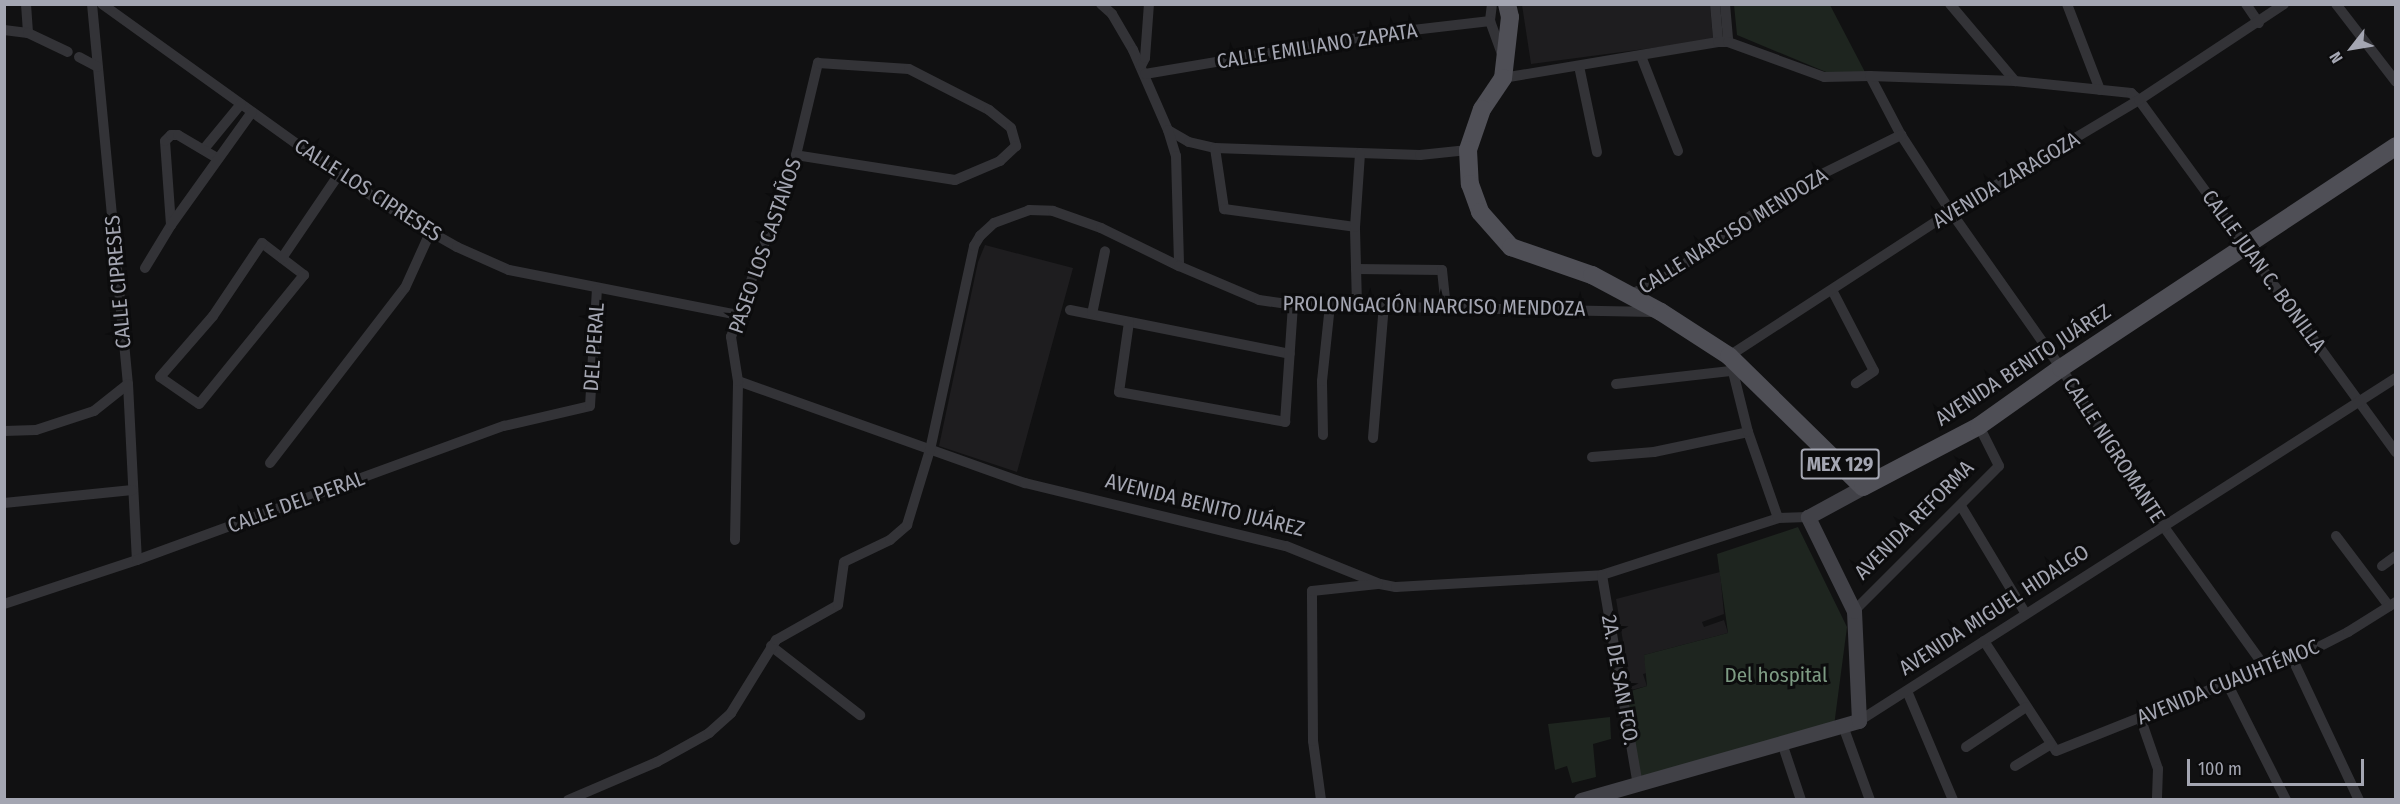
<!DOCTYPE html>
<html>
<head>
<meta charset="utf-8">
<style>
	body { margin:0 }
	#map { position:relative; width:2400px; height:804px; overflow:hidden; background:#111112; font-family:"Fira Sans Condensed",sans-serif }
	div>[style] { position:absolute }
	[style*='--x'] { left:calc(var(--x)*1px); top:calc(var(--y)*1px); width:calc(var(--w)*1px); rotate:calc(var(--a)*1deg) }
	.built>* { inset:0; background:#1e1d1f }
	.green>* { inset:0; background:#1e251f }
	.minor>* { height:10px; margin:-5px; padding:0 5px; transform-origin:5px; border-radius:5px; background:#333337 }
	.secondary>* { height:15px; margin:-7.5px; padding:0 7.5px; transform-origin:7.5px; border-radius:7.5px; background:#414147 }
	.primary>* { height:18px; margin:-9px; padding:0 9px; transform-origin:9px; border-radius:9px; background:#4f4f56 }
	span { translate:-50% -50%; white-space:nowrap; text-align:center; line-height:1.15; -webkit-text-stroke:6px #0c0c0d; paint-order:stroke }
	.shield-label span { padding:2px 4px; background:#0c0c0d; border:2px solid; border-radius:4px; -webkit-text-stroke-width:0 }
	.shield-label { font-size:20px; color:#a4a6b2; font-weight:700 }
	.street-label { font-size:21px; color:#a4a6b2 }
	.park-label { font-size:21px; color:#7d9b83 }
	.frame { position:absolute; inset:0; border:6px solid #a4a6b2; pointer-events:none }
	.north { position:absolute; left:2322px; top:18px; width:60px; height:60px; -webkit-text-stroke:4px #0c0c0d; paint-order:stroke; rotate:239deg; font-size:16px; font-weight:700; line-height:24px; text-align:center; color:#a4a6b2 }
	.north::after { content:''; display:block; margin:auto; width:21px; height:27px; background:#a4a6b2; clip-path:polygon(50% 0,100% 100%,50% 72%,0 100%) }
	.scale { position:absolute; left:2187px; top:759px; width:177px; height:27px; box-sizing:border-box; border:3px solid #a4a6b2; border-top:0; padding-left:8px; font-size:18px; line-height:21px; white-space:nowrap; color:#a4a6b2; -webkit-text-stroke:4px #0c0c0d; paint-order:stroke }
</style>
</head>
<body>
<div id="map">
	<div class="built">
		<div style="clip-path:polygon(1522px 5px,1710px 5px,1713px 40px,1531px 64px)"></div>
		<div style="clip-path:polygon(985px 245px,1073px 268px,1017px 472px,939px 446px,978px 262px)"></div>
		<div style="clip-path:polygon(1720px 572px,1724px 614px,1702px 622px,1704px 627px,1724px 620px,1728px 633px,1644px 655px,1647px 673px,1643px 674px,1647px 686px,1631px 690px,1616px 599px)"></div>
	</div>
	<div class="green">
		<div style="clip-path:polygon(1734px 5px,1830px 5px,1866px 74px,1826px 72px,1737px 35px)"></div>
		<div style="clip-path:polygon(1798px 527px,1847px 627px,1834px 726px,1637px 781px,1624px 693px,1647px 686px,1644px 655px,1728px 633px,1717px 554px)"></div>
		<div style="clip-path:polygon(1610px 717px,1611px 739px,1593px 744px,1596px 777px,1572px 783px,1567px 766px,1555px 770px,1548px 724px)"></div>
	</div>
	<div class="minor">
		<div style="--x:26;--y:4;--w:29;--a:86"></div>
		<div style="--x:92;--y:4;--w:382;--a:84.6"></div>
		<div style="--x:128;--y:384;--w:176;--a:87.1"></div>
		<div style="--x:102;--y:4;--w:292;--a:35.7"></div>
		<div style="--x:339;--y:174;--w:72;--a:33.7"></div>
		<div style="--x:399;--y:214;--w:67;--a:29.6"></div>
		<div style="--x:457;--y:247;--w:57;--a:23.9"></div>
		<div style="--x:509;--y:270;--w:233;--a:11.1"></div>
		<div style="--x:1101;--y:4;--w:15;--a:42"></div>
		<div style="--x:1112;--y:14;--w:42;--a:59.7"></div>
		<div style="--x:1133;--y:50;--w:87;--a:66.4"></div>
		<div style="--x:1168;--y:130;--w:24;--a:30"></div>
		<div style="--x:1189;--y:142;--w:27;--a:13"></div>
		<div style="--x:1215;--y:148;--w:145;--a:2"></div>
		<div style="--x:1360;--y:153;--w:60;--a:1.9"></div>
		<div style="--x:1420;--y:155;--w:48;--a:-5.9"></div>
		<div style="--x:1492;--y:4;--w:17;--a:97"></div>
		<div style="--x:1490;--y:21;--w:37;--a:70"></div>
		<div style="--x:1715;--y:4;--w:38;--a:85"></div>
		<div style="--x:1725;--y:4;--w:38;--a:85"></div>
		<div style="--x:1950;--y:4;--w:101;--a:49.8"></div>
		<div style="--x:2067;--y:4;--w:92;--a:69"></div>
		<div style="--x:2246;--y:4;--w:23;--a:56"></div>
		<div style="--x:2336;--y:4;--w:98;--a:52.4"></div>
		<div style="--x:4;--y:30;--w:24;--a:7"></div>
		<div style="--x:28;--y:33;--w:44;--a:25.4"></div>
		<div style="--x:1641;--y:56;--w:102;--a:68.7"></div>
		<div style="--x:79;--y:57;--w:21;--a:28"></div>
		<div style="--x:1141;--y:66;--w:9;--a:-63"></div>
		<div style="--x:1145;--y:58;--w:54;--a:-85.8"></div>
		<div style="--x:1579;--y:66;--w:88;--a:78.2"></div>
		<div style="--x:1145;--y:74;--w:245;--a:-9.6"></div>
		<div style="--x:1387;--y:33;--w:104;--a:-6.6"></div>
		<div style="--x:1870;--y:76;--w:67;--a:62.3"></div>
		<div style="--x:1901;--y:135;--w:92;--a:57"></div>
		<div style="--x:1951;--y:212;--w:191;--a:54.8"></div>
		<div style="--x:2061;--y:368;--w:189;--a:57.1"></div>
		<div style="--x:2164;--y:527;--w:176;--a:54.2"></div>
		<div style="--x:1503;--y:78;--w:218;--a:-9.5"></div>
		<div style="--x:1718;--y:42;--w:10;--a:0"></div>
		<div style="--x:1728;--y:42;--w:102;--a:20"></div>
		<div style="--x:1824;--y:77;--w:46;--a:-1.2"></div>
		<div style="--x:1870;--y:76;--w:145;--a:2"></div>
		<div style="--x:2015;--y:81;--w:117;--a:5.9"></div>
		<div style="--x:2131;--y:93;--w:11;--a:41"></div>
		<div style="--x:2139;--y:100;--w:436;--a:53.9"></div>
		<div style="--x:1168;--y:130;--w:27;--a:73"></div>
		<div style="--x:1176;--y:156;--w:110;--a:88.4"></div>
		<div style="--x:1215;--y:148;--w:62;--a:81.6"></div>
		<div style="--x:1224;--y:209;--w:132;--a:7.8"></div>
		<div style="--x:204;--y:149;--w:58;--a:-50.6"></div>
		<div style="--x:171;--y:225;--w:84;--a:-94.1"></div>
		<div style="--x:165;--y:141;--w:8;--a:-45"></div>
		<div style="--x:171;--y:135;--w:7;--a:0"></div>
		<div style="--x:178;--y:135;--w:45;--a:30.5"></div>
		<div style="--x:262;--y:243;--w:53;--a:37.3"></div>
		<div style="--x:304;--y:275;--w:166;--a:129.1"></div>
		<div style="--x:199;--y:404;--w:47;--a:-145.3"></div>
		<div style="--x:160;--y:377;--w:81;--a:-49"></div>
		<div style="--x:213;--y:316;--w:88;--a:-56.1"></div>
		<div style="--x:282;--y:258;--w:102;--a:-55.8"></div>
		<div style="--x:145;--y:268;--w:50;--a:-58.8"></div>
		<div style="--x:171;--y:225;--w:139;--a:-54.4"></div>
		<div style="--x:1356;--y:269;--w:86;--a:0.7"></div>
		<div style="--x:1442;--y:270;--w:37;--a:84"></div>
		<div style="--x:1832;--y:290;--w:91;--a:62.6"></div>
		<div style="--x:1874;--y:371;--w:22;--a:146"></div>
		<div style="--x:1630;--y:295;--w:48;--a:-27.1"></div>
		<div style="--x:1673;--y:273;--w:64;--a:-37.4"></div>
		<div style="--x:1724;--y:234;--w:59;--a:-34"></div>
		<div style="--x:1773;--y:201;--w:43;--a:-29.6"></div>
		<div style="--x:1810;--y:180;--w:102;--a:-26.3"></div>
		<div style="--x:1357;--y:305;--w:78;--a:-91.5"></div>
		<div style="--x:1355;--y:227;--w:74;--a:-86.1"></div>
		<div style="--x:1070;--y:310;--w:224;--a:11.3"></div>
		<div style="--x:1092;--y:314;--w:64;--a:-78.3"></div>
		<div style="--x:1129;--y:322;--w:71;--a:98.1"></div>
		<div style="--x:1119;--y:392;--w:169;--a:10.2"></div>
		<div style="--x:1285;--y:422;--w:117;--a:-86.1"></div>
		<div style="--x:738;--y:381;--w:305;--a:19.6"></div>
		<div style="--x:1025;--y:483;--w:268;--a:13.6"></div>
		<div style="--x:1286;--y:546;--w:101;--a:22"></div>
		<div style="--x:1380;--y:584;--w:16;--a:11"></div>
		<div style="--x:1396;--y:587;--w:206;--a:-3.3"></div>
		<div style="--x:1602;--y:575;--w:185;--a:-17.9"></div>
		<div style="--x:1778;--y:518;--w:30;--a:-2"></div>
		<div style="--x:1616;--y:384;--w:124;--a:-6.5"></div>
		<div style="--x:4;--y:431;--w:32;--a:-2"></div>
		<div style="--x:36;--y:430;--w:61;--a:-18.1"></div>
		<div style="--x:94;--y:411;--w:43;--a:-38.5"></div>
		<div style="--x:1323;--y:435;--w:54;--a:-91.1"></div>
		<div style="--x:1322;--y:381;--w:76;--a:-84"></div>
		<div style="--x:1373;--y:438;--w:133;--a:-85.3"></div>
		<div style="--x:1592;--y:457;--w:62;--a:-4.6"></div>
		<div style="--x:1654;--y:452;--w:96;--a:-12"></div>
		<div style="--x:270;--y:463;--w:221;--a:-52.4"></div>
		<div style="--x:405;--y:288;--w:60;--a:-65.6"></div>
		<div style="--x:4;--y:503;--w:129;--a:-5.8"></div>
		<div style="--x:1961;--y:506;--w:126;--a:59"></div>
		<div style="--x:1778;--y:518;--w:91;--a:-109.2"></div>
		<div style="--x:1748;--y:432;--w:78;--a:-104"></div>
		<div style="--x:1729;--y:356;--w:265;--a:-33"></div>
		<div style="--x:1951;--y:212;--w:219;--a:-30.8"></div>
		<div style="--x:2139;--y:100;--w:174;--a:-33.5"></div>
		<div style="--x:2336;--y:536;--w:88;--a:52.9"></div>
		<div style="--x:735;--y:540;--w:159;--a:-88.9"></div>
		<div style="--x:738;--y:381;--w:45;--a:-99"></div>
		<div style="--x:731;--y:337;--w:193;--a:-70.3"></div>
		<div style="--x:796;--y:155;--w:95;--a:-76.6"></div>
		<div style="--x:818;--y:63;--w:91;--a:3.8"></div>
		<div style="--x:909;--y:69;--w:90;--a:27.1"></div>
		<div style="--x:989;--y:110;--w:28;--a:39"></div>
		<div style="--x:1011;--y:128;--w:19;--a:74"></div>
		<div style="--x:1016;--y:146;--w:22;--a:137"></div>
		<div style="--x:1000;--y:161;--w:49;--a:157.1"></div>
		<div style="--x:955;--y:180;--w:161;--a:-171.1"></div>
		<div style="--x:2382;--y:566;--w:17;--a:-36"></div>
		<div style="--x:1602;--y:575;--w:213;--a:80.3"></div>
		<div style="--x:4;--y:604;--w:140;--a:-18.3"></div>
		<div style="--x:137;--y:560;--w:391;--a:-20.1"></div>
		<div style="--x:504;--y:426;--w:88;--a:-13.1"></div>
		<div style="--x:590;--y:406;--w:117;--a:-86.6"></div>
		<div style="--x:1854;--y:611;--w:205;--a:-45"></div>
		<div style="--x:1999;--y:466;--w:45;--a:-116.6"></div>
		<div style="--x:1984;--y:641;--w:131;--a:56.8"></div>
		<div style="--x:2056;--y:751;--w:184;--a:-21.7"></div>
		<div style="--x:2227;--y:683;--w:70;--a:-19.2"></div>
		<div style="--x:2293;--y:660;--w:62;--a:-27"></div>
		<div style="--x:2348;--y:632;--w:57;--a:-32"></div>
		<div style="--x:771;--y:646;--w:113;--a:37.8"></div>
		<div style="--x:2293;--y:660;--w:155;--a:64.8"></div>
		<div style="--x:2227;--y:683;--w:131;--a:63.2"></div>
		<div style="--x:1907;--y:691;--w:118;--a:67.1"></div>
		<div style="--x:2140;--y:717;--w:55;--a:70.9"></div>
		<div style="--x:2158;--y:769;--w:31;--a:92"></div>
		<div style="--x:1859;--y:721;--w:637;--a:-32.57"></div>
		<div style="--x:1843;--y:726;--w:79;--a:70"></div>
		<div style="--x:1782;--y:743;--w:60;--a:71.6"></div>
		<div style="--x:1966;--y:747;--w:72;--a:-33.7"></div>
		<div style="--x:2015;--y:766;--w:42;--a:-31.4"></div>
		<div style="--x:568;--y:800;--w:97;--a:-23.1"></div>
		<div style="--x:657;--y:762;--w:60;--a:-29.1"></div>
		<div style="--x:709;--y:733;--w:30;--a:-42"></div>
		<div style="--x:731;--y:713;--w:86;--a:-58.3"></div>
		<div style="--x:776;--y:640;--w:71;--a:-29.4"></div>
		<div style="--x:838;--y:605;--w:43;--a:-82.1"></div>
		<div style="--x:844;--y:562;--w:51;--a:-25.6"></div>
		<div style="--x:890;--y:540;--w:23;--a:-41"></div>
		<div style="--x:907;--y:525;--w:78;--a:-73"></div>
		<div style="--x:930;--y:450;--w:209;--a:-77.8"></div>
		<div style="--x:974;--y:246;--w:12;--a:-59"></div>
		<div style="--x:980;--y:236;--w:19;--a:-43"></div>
		<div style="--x:994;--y:223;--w:37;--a:-20"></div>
		<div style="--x:1029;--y:210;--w:24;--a:2"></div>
		<div style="--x:1053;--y:211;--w:51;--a:19.5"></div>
		<div style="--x:1101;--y:228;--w:87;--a:26"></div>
		<div style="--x:1179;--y:266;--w:87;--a:23"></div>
		<div style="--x:1259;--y:300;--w:34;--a:8"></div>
		<div style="--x:1293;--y:305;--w:361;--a:1.1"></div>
		<div style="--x:1321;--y:800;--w:60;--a:-97.7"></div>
		<div style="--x:1313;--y:741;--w:150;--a:-90.4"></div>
		<div style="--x:1312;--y:591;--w:66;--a:-6.1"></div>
	</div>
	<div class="secondary">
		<div style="--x:1581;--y:800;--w:289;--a:-15.9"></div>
		<div style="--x:1859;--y:721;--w:110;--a:-92.6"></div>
		<div style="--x:1854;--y:611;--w:105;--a:-116.1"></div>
		<div style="--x:1808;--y:517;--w:63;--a:-28.6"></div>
	</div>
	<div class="primary">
		<div style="--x:1507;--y:4;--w:13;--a:77"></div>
		<div style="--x:1510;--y:17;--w:61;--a:96.5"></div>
		<div style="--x:1503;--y:78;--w:37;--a:124"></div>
		<div style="--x:1482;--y:109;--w:43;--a:108.9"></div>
		<div style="--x:1468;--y:150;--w:34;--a:87"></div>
		<div style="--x:1470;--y:184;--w:30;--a:70"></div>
		<div style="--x:1480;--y:212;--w:47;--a:48.5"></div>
		<div style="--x:1511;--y:247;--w:86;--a:19.1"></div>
		<div style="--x:1592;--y:275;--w:78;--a:28.2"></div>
		<div style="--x:1661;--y:312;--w:81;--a:32.9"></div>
		<div style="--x:1729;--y:356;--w:187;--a:44.4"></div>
		<div style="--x:1863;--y:487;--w:131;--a:-27.7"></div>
		<div style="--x:1979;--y:426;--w:100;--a:-35.3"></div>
		<div style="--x:2061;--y:368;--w:402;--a:-33.5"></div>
	</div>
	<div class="shield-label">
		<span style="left:1840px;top:464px">MEX 129</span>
	</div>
	<div class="street-label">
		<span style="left:1317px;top:46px;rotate:-9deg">CALLE EMILIANO ZAPATA</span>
		<span style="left:2006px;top:180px;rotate:-31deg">AVENIDA ZARAGOZA</span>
		<span style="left:368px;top:190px;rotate:33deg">CALLE LOS CIPRESES</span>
		<span style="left:1733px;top:231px;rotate:-32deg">CALLE NARCISO MENDOZA</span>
		<span style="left:765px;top:246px;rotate:-71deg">PASEO LOS CASTAÑOS</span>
		<span style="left:2264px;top:271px;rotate:54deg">CALLE JUAN C. BONILLA</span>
		<span style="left:118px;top:282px;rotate:-95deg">CALLE CIPRESES</span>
		<span style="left:1434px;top:306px;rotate:1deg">PROLONGACIÓN NARCISO MENDOZA</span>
		<span style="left:594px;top:347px;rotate:-86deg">DEL PERAL</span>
		<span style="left:2023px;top:365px;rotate:-33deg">AVENIDA BENITO JUÁREZ</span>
		<span style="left:2114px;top:450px;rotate:57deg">CALLE NIGROMANTE</span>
		<span style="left:296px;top:502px;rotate:-20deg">CALLE DEL PERAL</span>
		<span style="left:1205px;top:505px;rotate:14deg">AVENIDA BENITO JUÁREZ</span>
		<span style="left:1914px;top:520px;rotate:-45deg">AVENIDA REFORMA</span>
		<span style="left:1994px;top:610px;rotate:-33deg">AVENIDA MIGUEL HIDALGO</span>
		<span style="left:1620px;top:680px;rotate:80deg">2A. DE SAN FCO.</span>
		<span style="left:2228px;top:682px;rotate:-22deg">AVENIDA CUAUHTÉMOC</span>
	</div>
	<div class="park-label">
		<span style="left:1776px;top:675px">Del hospital</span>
	</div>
	<div class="frame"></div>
	<div class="north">N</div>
	<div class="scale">100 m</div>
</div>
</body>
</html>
